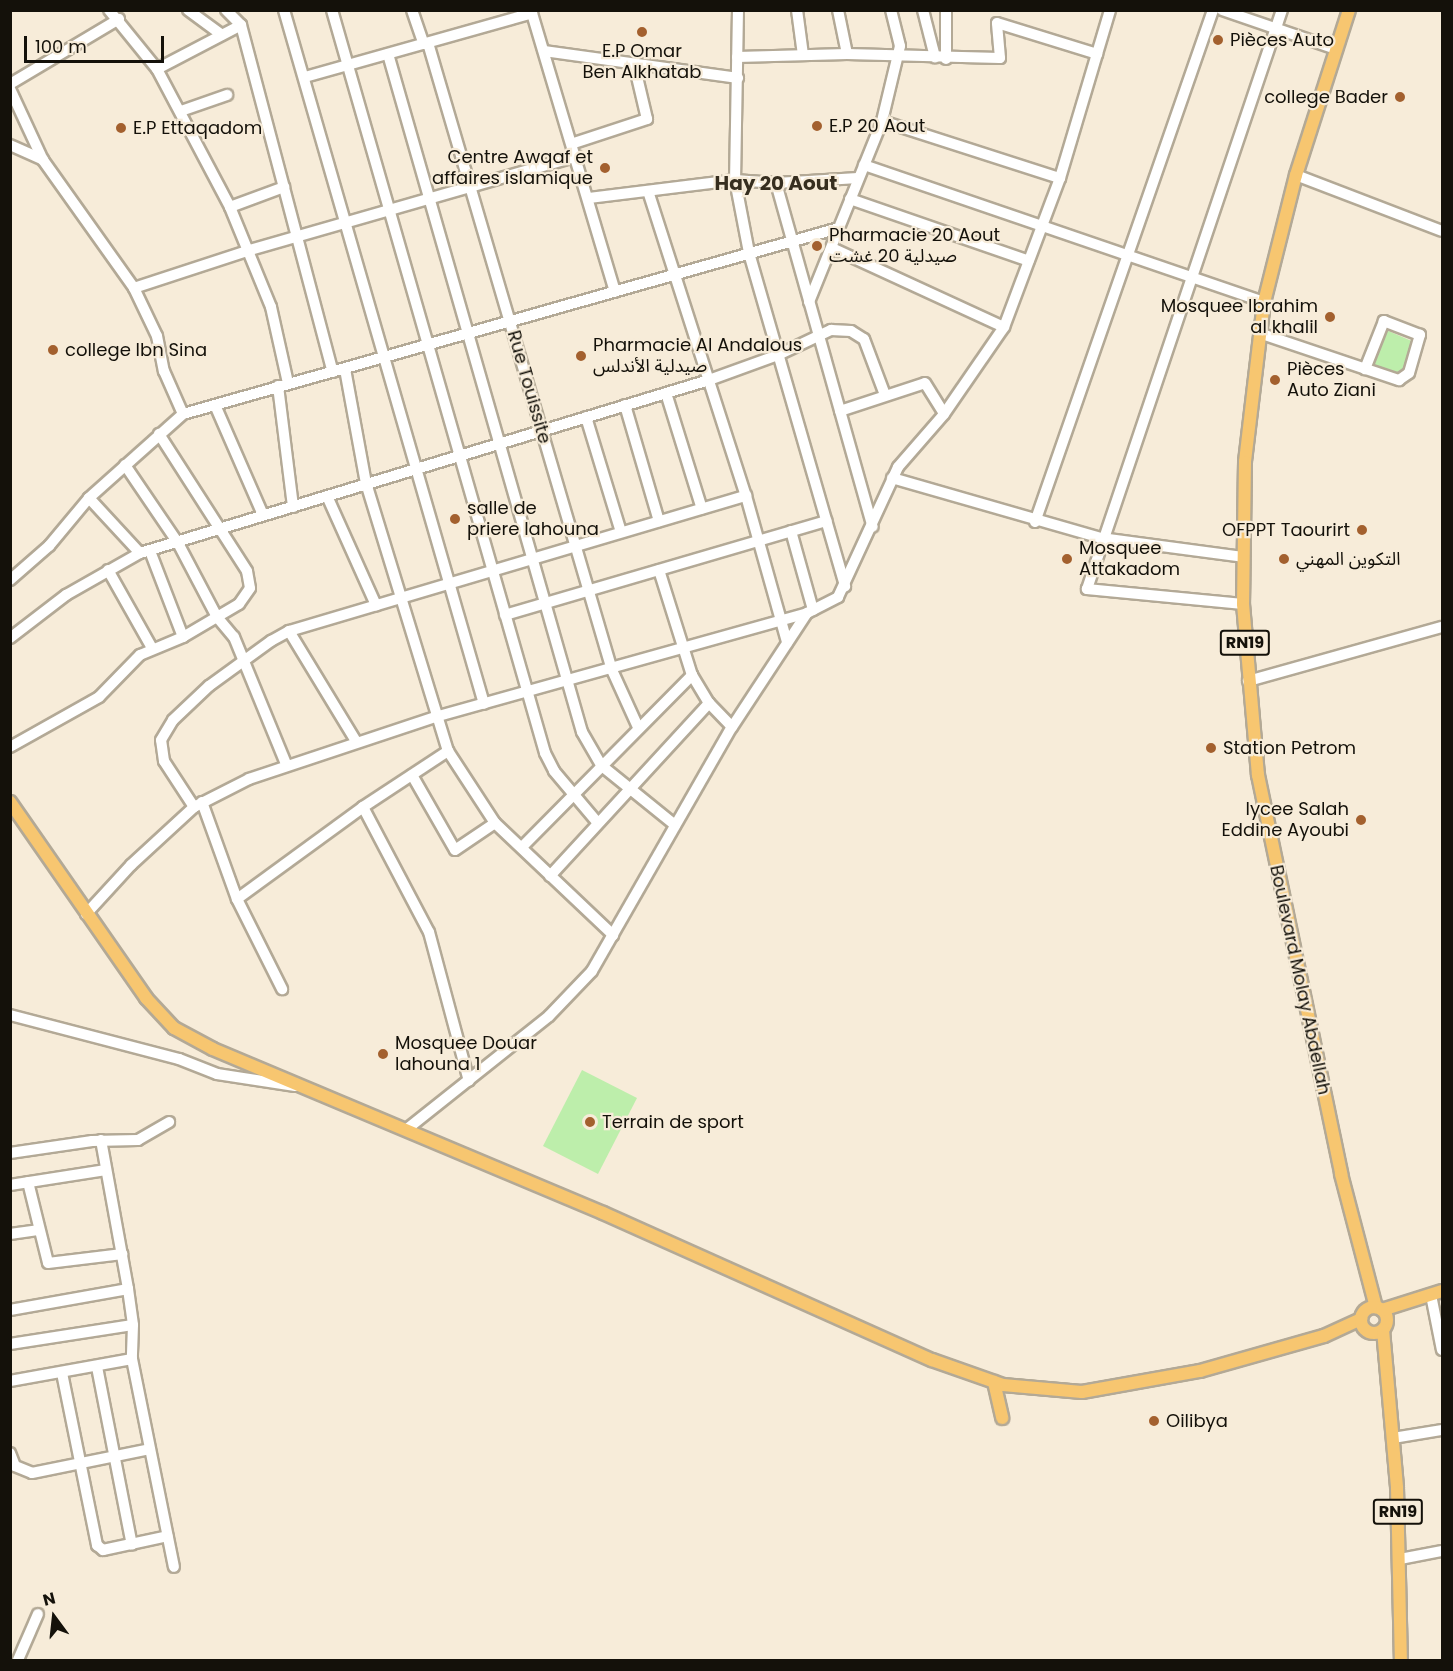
<!DOCTYPE html>
<html>
<head>
<meta charset="utf-8">
<style>
	body { margin:0 }
	#map { position:relative; width:1453px; height:1671px; overflow:hidden; background:#f7ecd9; font-family:Poppins,"Noto Sans Arabic",sans-serif }
	div>[style] { position:absolute }
	[style*='--x'] { left:calc(var(--x)*1px); top:calc(var(--y)*1px); width:calc(var(--w)*1px); rotate:calc(var(--a)*1deg) }
	.green>* { inset:0; background:#bdeeab }
	.roads { filter:drop-shadow(2px 0 #b3a996) drop-shadow(-2px 0 #b3a996) drop-shadow(0 2px #b3a996) drop-shadow(0 -2px #b3a996) }
	.minor>* { height:10px; margin:-5px; padding:0 5px; transform-origin:5px; border-radius:5px; background:#fff }
	.major>* { height:12px; margin:-6px; padding:0 6px; transform-origin:6px; border-radius:6px; background:#f7c670 }
	.major>.ring { margin:-6px; padding:0; box-sizing:content-box; background:none; border:12px solid #f7c670; border-radius:50% }
	.dots>* { width:16px; height:16px; translate:-50% -50%; box-sizing:border-box; border:3px solid #f7ecd9; border-radius:50% }
	span { translate:-50% -50%; white-space:nowrap; text-align:center; line-height:1.15; -webkit-text-stroke:4.5px #f7ecd9; paint-order:stroke }
	.shield-label span { padding:2px 4px; background:#f7ecd9; border:2px solid; border-radius:4px; -webkit-text-stroke-width:0 }
	.shield-label { font-size:16px; color:#14110a; font-weight:700 }
	.poi-label { font-size:18px; color:#14110a }
	.left { translate:0 -50%; text-align:left }
	.right { translate:-100% -50%; text-align:right }
	.street-label { font-size:18px; color:#14110a }
	.neighbourhood-label { font-size:20px; color:#362e1f; font-weight:700 }
	.frame { position:absolute; inset:0; border:12px solid #14110a; pointer-events:none }
	.north { position:absolute; left:24px; top:1587px; width:60px; height:60px; -webkit-text-stroke:4px #f7ecd9; paint-order:stroke; rotate:345deg; font-size:16px; font-weight:700; line-height:24px; text-align:center; color:#14110a }
	.north::after { content:''; display:block; margin:auto; width:21px; height:27px; background:#14110a; clip-path:polygon(50% 0,100% 100%,50% 72%,0 100%) }
	.scale { position:absolute; left:24px; top:36px; width:140px; height:27px; box-sizing:border-box; border:3px solid #14110a; border-top:0; padding-left:8px; font-size:18px; line-height:21px; white-space:nowrap; color:#14110a; -webkit-text-stroke:4px #f7ecd9; paint-order:stroke }
</style>
</head>
<body>
<div id="map">
	<div class="green">
		<div style="clip-path:polygon(1386px 330px,1414px 342px,1402px 376px,1373px 366px)"></div>
		<div style="clip-path:polygon(582px 1070px,637px 1098px,598px 1174px,543px 1146px)"></div>
	</div>
	<div class="roads">
		<div class="minor">
			<div style="--x:109;--y:10;--w:76;--a:50.9"></div>
			<div style="--x:157;--y:69;--w:156;--a:62.1"></div>
			<div style="--x:230;--y:207;--w:108;--a:67.7"></div>
			<div style="--x:271;--y:307;--w:78;--a:77.4"></div>
			<div style="--x:188;--y:10;--w:42;--a:36.3"></div>
			<div style="--x:226;--y:10;--w:21;--a:45"></div>
			<div style="--x:241;--y:25;--w:359;--a:75.2"></div>
			<div style="--x:284;--y:10;--w:722;--a:73.92"></div>
			<div style="--x:332;--y:10;--w:773;--a:74"></div>
			<div style="--x:545;--y:753;--w:20;--a:63"></div>
			<div style="--x:554;--y:771;--w:68;--a:49.8"></div>
			<div style="--x:412;--y:10;--w:36;--a:71"></div>
			<div style="--x:531;--y:10;--w:294;--a:73.4"></div>
			<div style="--x:738;--y:10;--w:170;--a:91"></div>
			<div style="--x:735;--y:180;--w:41;--a:4.2"></div>
			<div style="--x:776;--y:183;--w:82;--a:-3.5"></div>
			<div style="--x:797;--y:10;--w:45;--a:82.4"></div>
			<div style="--x:838;--y:10;--w:45;--a:78.4"></div>
			<div style="--x:923;--y:10;--w:49;--a:75.7"></div>
			<div style="--x:1222;--y:10;--w:120;--a:18.9"></div>
			<div style="--x:428;--y:43;--w:653;--a:73.65"></div>
			<div style="--x:612;--y:670;--w:63;--a:65.5"></div>
			<div style="--x:544;--y:51;--w:196;--a:7.9"></div>
			<div style="--x:388;--y:54;--w:705;--a:74.03"></div>
			<div style="--x:582;--y:732;--w:39;--a:60"></div>
			<div style="--x:602;--y:766;--w:94;--a:38.9"></div>
			<div style="--x:737;--y:57;--w:110;--a:-1.6"></div>
			<div style="--x:847;--y:54;--w:153;--a:1.5"></div>
			<div style="--x:1000;--y:58;--w:35;--a:-95"></div>
			<div style="--x:997;--y:23;--w:105;--a:17.2"></div>
			<div style="--x:946;--y:59;--w:49;--a:-90"></div>
			<div style="--x:157;--y:69;--w:95;--a:-27.6"></div>
			<div style="--x:305;--y:77;--w:236;--a:-15.7"></div>
			<div style="--x:10;--y:84;--w:127;--a:-30.8"></div>
			<div style="--x:10;--y:89;--w:78;--a:65.1"></div>
			<div style="--x:43;--y:160;--w:157;--a:54.6"></div>
			<div style="--x:134;--y:288;--w:53;--a:64.4"></div>
			<div style="--x:157;--y:336;--w:36;--a:79"></div>
			<div style="--x:164;--y:371;--w:47;--a:66.2"></div>
			<div style="--x:181;--y:111;--w:49;--a:-19.2"></div>
			<div style="--x:882;--y:121;--w:187;--a:17.8"></div>
			<div style="--x:574;--y:143;--w:77;--a:-18.2"></div>
			<div style="--x:647;--y:119;--w:57;--a:-103.3"></div>
			<div style="--x:10;--y:145;--w:36;--a:24"></div>
			<div style="--x:864;--y:165;--w:423;--a:18.9"></div>
			<div style="--x:1296;--y:175;--w:156;--a:21"></div>
			<div style="--x:776;--y:183;--w:357;--a:74.3"></div>
			<div style="--x:648;--y:191;--w:320;--a:72.2"></div>
			<div style="--x:746;--y:496;--w:152;--a:74.3"></div>
			<div style="--x:589;--y:198;--w:147;--a:-7"></div>
			<div style="--x:735;--y:180;--w:74;--a:79.1"></div>
			<div style="--x:749;--y:253;--w:347;--a:73.9"></div>
			<div style="--x:850;--y:199;--w:189;--a:19.1"></div>
			<div style="--x:230;--y:207;--w:58;--a:-20.3"></div>
			<div style="--x:832;--y:248;--w:189;--a:24.7"></div>
			<div style="--x:134;--y:288;--w:122;--a:-18.1"></div>
			<div style="--x:250;--y:250;--w:340;--a:-16"></div>
			<div style="--x:809;--y:302;--w:195;--a:-68"></div>
			<div style="--x:882;--y:121;--w:77;--a:-76.5"></div>
			<div style="--x:900;--y:46;--w:37;--a:-104"></div>
			<div style="--x:1259;--y:333;--w:148;--a:18.6"></div>
			<div style="--x:1399;--y:380;--w:12;--a:-35"></div>
			<div style="--x:1409;--y:373;--w:40;--a:-74"></div>
			<div style="--x:1420;--y:335;--w:39;--a:-159"></div>
			<div style="--x:1384;--y:321;--w:52;--a:111.6"></div>
			<div style="--x:345;--y:369;--w:116;--a:79.6"></div>
			<div style="--x:366;--y:483;--w:280;--a:73"></div>
			<div style="--x:448;--y:751;--w:86;--a:56.9"></div>
			<div style="--x:495;--y:823;--w:163;--a:43.5"></div>
			<div style="--x:278;--y:386;--w:122;--a:82.9"></div>
			<div style="--x:666;--y:393;--w:121;--a:72.8"></div>
			<div style="--x:215;--y:405;--w:120;--a:66.4"></div>
			<div style="--x:625;--y:405;--w:121;--a:73.7"></div>
			<div style="--x:840;--y:411;--w:89;--a:-18.2"></div>
			<div style="--x:925;--y:383;--w:36;--a:58"></div>
			<div style="--x:586;--y:417;--w:120;--a:73.1"></div>
			<div style="--x:125;--y:465;--w:94;--a:55.8"></div>
			<div style="--x:178;--y:543;--w:84;--a:62.2"></div>
			<div style="--x:217;--y:617;--w:26;--a:50"></div>
			<div style="--x:234;--y:637;--w:139;--a:67.7"></div>
			<div style="--x:892;--y:478;--w:217;--a:16"></div>
			<div style="--x:1101;--y:538;--w:143;--a:7.6"></div>
			<div style="--x:327;--y:496;--w:120;--a:65.8"></div>
			<div style="--x:89;--y:498;--w:75;--a:47.2"></div>
			<div style="--x:1035;--y:522;--w:542;--a:-70.83"></div>
			<div style="--x:791;--y:531;--w:82;--a:74.4"></div>
			<div style="--x:150;--y:551;--w:92;--a:69"></div>
			<div style="--x:108;--y:570;--w:90;--a:60.6"></div>
			<div style="--x:659;--y:570;--w:110;--a:72.6"></div>
			<div style="--x:692;--y:675;--w:33;--a:59"></div>
			<div style="--x:709;--y:703;--w:33;--a:46"></div>
			<div style="--x:10;--y:580;--w:52;--a:-41.1"></div>
			<div style="--x:49;--y:546;--w:62;--a:-50.2"></div>
			<div style="--x:89;--y:498;--w:126;--a:-41.8"></div>
			<div style="--x:183;--y:414;--w:682;--a:-15.83"></div>
			<div style="--x:1243;--y:604;--w:157;--a:-174.5"></div>
			<div style="--x:1087;--y:589;--w:611;--a:-71.39"></div>
			<div style="--x:505;--y:615;--w:335;--a:-16.3"></div>
			<div style="--x:289;--y:631;--w:129;--a:58.7"></div>
			<div style="--x:10;--y:638;--w:71;--a:-37.5"></div>
			<div style="--x:66;--y:595;--w:85;--a:-29.6"></div>
			<div style="--x:140;--y:553;--w:595;--a:-16.91"></div>
			<div style="--x:709;--y:380;--w:73;--a:-19.9"></div>
			<div style="--x:778;--y:355;--w:59;--a:-25.3"></div>
			<div style="--x:831;--y:330;--w:20;--a:3"></div>
			<div style="--x:851;--y:331;--w:15;--a:32"></div>
			<div style="--x:864;--y:339;--w:60;--a:69.4"></div>
			<div style="--x:1248;--y:681;--w:201;--a:-15.6"></div>
			<div style="--x:10;--y:747;--w:102;--a:-29.3"></div>
			<div style="--x:99;--y:697;--w:59;--a:-45.7"></div>
			<div style="--x:140;--y:655;--w:47;--a:-22.7"></div>
			<div style="--x:183;--y:637;--w:65;--a:-30.5"></div>
			<div style="--x:239;--y:604;--w:19;--a:-55"></div>
			<div style="--x:250;--y:588;--w:17;--a:-100"></div>
			<div style="--x:247;--y:571;--w:163;--a:-122.7"></div>
			<div style="--x:412;--y:775;--w:86;--a:60.2"></div>
			<div style="--x:455;--y:850;--w:48;--a:-34"></div>
			<div style="--x:202;--y:802;--w:103;--a:70.2"></div>
			<div style="--x:237;--y:899;--w:101;--a:63.4"></div>
			<div style="--x:194;--y:807;--w:55;--a:-123.1"></div>
			<div style="--x:164;--y:761;--w:21;--a:-98"></div>
			<div style="--x:161;--y:740;--w:23;--a:-59"></div>
			<div style="--x:173;--y:720;--w:50;--a:-43.4"></div>
			<div style="--x:209;--y:686;--w:77;--a:-36"></div>
			<div style="--x:271;--y:641;--w:21;--a:-29"></div>
			<div style="--x:289;--y:631;--w:477;--a:-16.5"></div>
			<div style="--x:363;--y:807;--w:141;--a:62.2"></div>
			<div style="--x:429;--y:932;--w:154;--a:75"></div>
			<div style="--x:522;--y:847;--w:242;--a:-45.3"></div>
			<div style="--x:550;--y:876;--w:235;--a:-47.4"></div>
			<div style="--x:237;--y:899;--w:156;--a:-36.1"></div>
			<div style="--x:363;--y:807;--w:102;--a:-33.4"></div>
			<div style="--x:86;--y:914;--w:67;--a:-47.4"></div>
			<div style="--x:131;--y:865;--w:86;--a:-42.6"></div>
			<div style="--x:194;--y:807;--w:62;--a:-27"></div>
			<div style="--x:249;--y:779;--w:196;--a:-18.4"></div>
			<div style="--x:435;--y:717;--w:386;--a:-15.6"></div>
			<div style="--x:807;--y:613;--w:35;--a:-27"></div>
			<div style="--x:838;--y:597;--w:143;--a:-65.2"></div>
			<div style="--x:898;--y:467;--w:70;--a:-49"></div>
			<div style="--x:944;--y:414;--w:106;--a:-55.4"></div>
			<div style="--x:1004;--y:327;--w:159;--a:-69.4"></div>
			<div style="--x:1060;--y:178;--w:175;--a:-73.4"></div>
			<div style="--x:10;--y:1015;--w:175;--a:14.6"></div>
			<div style="--x:179;--y:1059;--w:41;--a:21.5"></div>
			<div style="--x:217;--y:1074;--w:79;--a:8.7"></div>
			<div style="--x:407;--y:1129;--w:181;--a:-38.5"></div>
			<div style="--x:549;--y:1016;--w:62;--a:-46.3"></div>
			<div style="--x:592;--y:971;--w:281;--a:-60.2"></div>
			<div style="--x:732;--y:727;--w:136;--a:-56.7"></div>
			<div style="--x:101;--y:1140;--w:151;--a:79.7"></div>
			<div style="--x:10;--y:1153;--w:83;--a:-8.3"></div>
			<div style="--x:92;--y:1141;--w:46;--a:-1.2"></div>
			<div style="--x:138;--y:1140;--w:36;--a:-30"></div>
			<div style="--x:28;--y:1182;--w:83;--a:76.1"></div>
			<div style="--x:48;--y:1263;--w:75;--a:-6.9"></div>
			<div style="--x:10;--y:1185;--w:97;--a:-8.9"></div>
			<div style="--x:10;--y:1234;--w:28;--a:-8"></div>
			<div style="--x:1431;--y:1295;--w:56;--a:78.7"></div>
			<div style="--x:10;--y:1310;--w:120;--a:-10.1"></div>
			<div style="--x:128;--y:1289;--w:36;--a:82"></div>
			<div style="--x:133;--y:1325;--w:34;--a:92"></div>
			<div style="--x:132;--y:1359;--w:212;--a:78.6"></div>
			<div style="--x:10;--y:1344;--w:124;--a:-8.8"></div>
			<div style="--x:97;--y:1367;--w:181;--a:78.9"></div>
			<div style="--x:62;--y:1373;--w:176;--a:78.5"></div>
			<div style="--x:97;--y:1545;--w:8;--a:40"></div>
			<div style="--x:103;--y:1550;--w:66;--a:-12.2"></div>
			<div style="--x:10;--y:1381;--w:124;--a:-10.2"></div>
			<div style="--x:1393;--y:1438;--w:50;--a:-9.3"></div>
			<div style="--x:10;--y:1453;--w:14;--a:69"></div>
			<div style="--x:15;--y:1466;--w:18;--a:22"></div>
			<div style="--x:32;--y:1473;--w:120;--a:-11.5"></div>
			<div style="--x:1400;--y:1559;--w:43;--a:-10.8"></div>
			<div style="--x:18;--y:1660;--w:50;--a:-66.5"></div>
		</div>
		<div class="major">
			<div style="--x:1349;--y:10;--w:173;--a:107.8"></div>
			<div style="--x:1296;--y:175;--w:131;--a:104.1"></div>
			<div style="--x:1264;--y:302;--w:161;--a:96.8"></div>
			<div style="--x:1245;--y:462;--w:142;--a:90.8"></div>
			<div style="--x:1243;--y:604;--w:172;--a:85"></div>
			<div style="--x:1258;--y:775;--w:408;--a:78.2"></div>
			<div style="--x:1341;--y:1174;--w:138;--a:75.3"></div>
			<div style="--x:10;--y:802;--w:239;--a:55.2"></div>
			<div style="--x:146;--y:998;--w:41;--a:47"></div>
			<div style="--x:174;--y:1028;--w:44;--a:28.3"></div>
			<div style="--x:213;--y:1049;--w:423;--a:22.8"></div>
			<div style="--x:603;--y:1213;--w:360;--a:24.1"></div>
			<div style="--x:932;--y:1360;--w:75;--a:19.4"></div>
			<div style="--x:1003;--y:1385;--w:79;--a:5.1"></div>
			<div style="--x:1082;--y:1392;--w:120;--a:-10.1"></div>
			<div style="--x:1200;--y:1371;--w:129;--a:-15.8"></div>
			<div style="--x:1324;--y:1336;--w:41;--a:-24.7"></div>
			<div class="ring" style="left:1361px;top:1307px;width:14px;height:14px"></div>
			<div style="--x:1382;--y:1310;--w:63;--a:-17.6"></div>
			<div style="--x:1383;--y:1330;--w:159;--a:84.9"></div>
			<div style="--x:1397;--y:1488;--w:172;--a:88.7"></div>
			<div style="--x:994;--y:1382;--w:37;--a:77"></div>
		</div>
	</div>
	<div class="dots">
		<div style="left:642px;top:32px;background:#a3602e"></div>
		<div style="left:1218px;top:40px;background:#a3602e"></div>
		<div style="left:1400px;top:97px;background:#a3602e"></div>
		<div style="left:817px;top:126px;background:#a3602e"></div>
		<div style="left:121px;top:128px;background:#a3602e"></div>
		<div style="left:605px;top:168px;background:#a3602e"></div>
		<div style="left:817px;top:246px;background:#a3602e"></div>
		<div style="left:1330px;top:317px;background:#a3602e"></div>
		<div style="left:53px;top:350px;background:#a3602e"></div>
		<div style="left:581px;top:356px;background:#a3602e"></div>
		<div style="left:1275px;top:380px;background:#a3602e"></div>
		<div style="left:455px;top:519px;background:#a3602e"></div>
		<div style="left:1362px;top:530px;background:#a3602e"></div>
		<div style="left:1067px;top:559px;background:#a3602e"></div>
		<div style="left:1284px;top:559px;background:#a3602e"></div>
		<div style="left:1211px;top:748px;background:#a3602e"></div>
		<div style="left:1361px;top:820px;background:#a3602e"></div>
		<div style="left:383px;top:1054px;background:#a3602e"></div>
		<div style="left:590px;top:1122px;background:#a3602e"></div>
		<div style="left:1154px;top:1421px;background:#a3602e"></div>
	</div>
	<div class="shield-label">
		<span style="left:1245px;top:643px">RN19</span>
		<span style="left:1398px;top:1512px">RN19</span>
	</div>
	<div class="poi-label">
		<span class="left" style="left:1230px;top:40px">Pièces Auto</span>
		<span style="left:642px;top:62px">E.P Omar<br>Ben Alkhatab</span>
		<span class="right" style="left:1388px;top:97px">college Bader</span>
		<span class="left" style="left:829px;top:126px">E.P 20 Aout</span>
		<span class="left" style="left:133px;top:128px">E.P Ettaqadom</span>
		<span class="right" style="left:593px;top:168px">Centre Awqaf et<br>affaires islamique</span>
		<span class="left" style="left:829px;top:246px">Pharmacie 20 Aout<br>صيدلية 20 غشت</span>
		<span class="right" style="left:1318px;top:317px">Mosquee Ibrahim<br>al khalil</span>
		<span class="left" style="left:593px;top:356px">Pharmacie Al Andalous<br>صيدلية الأندلس</span>
		<span class="left" style="left:65px;top:350px">college Ibn Sina</span>
		<span class="left" style="left:1287px;top:380px">Pièces<br>Auto Ziani</span>
		<span class="left" style="left:467px;top:519px">salle de<br>priere lahouna</span>
		<span class="right" style="left:1350px;top:530px">OFPPT Taourirt</span>
		<span class="left" style="left:1079px;top:559px">Mosquee<br>Attakadom</span>
		<span class="left" style="left:1296px;top:559px">التكوين المهني</span>
		<span class="left" style="left:1223px;top:748px">Station Petrom</span>
		<span class="right" style="left:1349px;top:820px">lycee Salah<br>Eddine Ayoubi</span>
		<span class="left" style="left:395px;top:1054px">Mosquee Douar<br>lahouna 1</span>
		<span class="left" style="left:602px;top:1122px">Terrain de sport</span>
		<span class="left" style="left:1166px;top:1421px">Oilibya</span>
	</div>
	<div class="street-label">
		<span style="left:529px;top:387px;rotate:74deg">Rue Touissite</span>
		<span style="left:1300px;top:980px;rotate:78deg">Boulevard Molay Abdellah</span>
	</div>
	<div class="neighbourhood-label">
		<span style="left:776px;top:183px">Hay 20 Aout</span>
	</div>
	<div class="frame"></div>
	<div class="north">N</div>
	<div class="scale">100 m</div>
</div>
</body>
</html>
